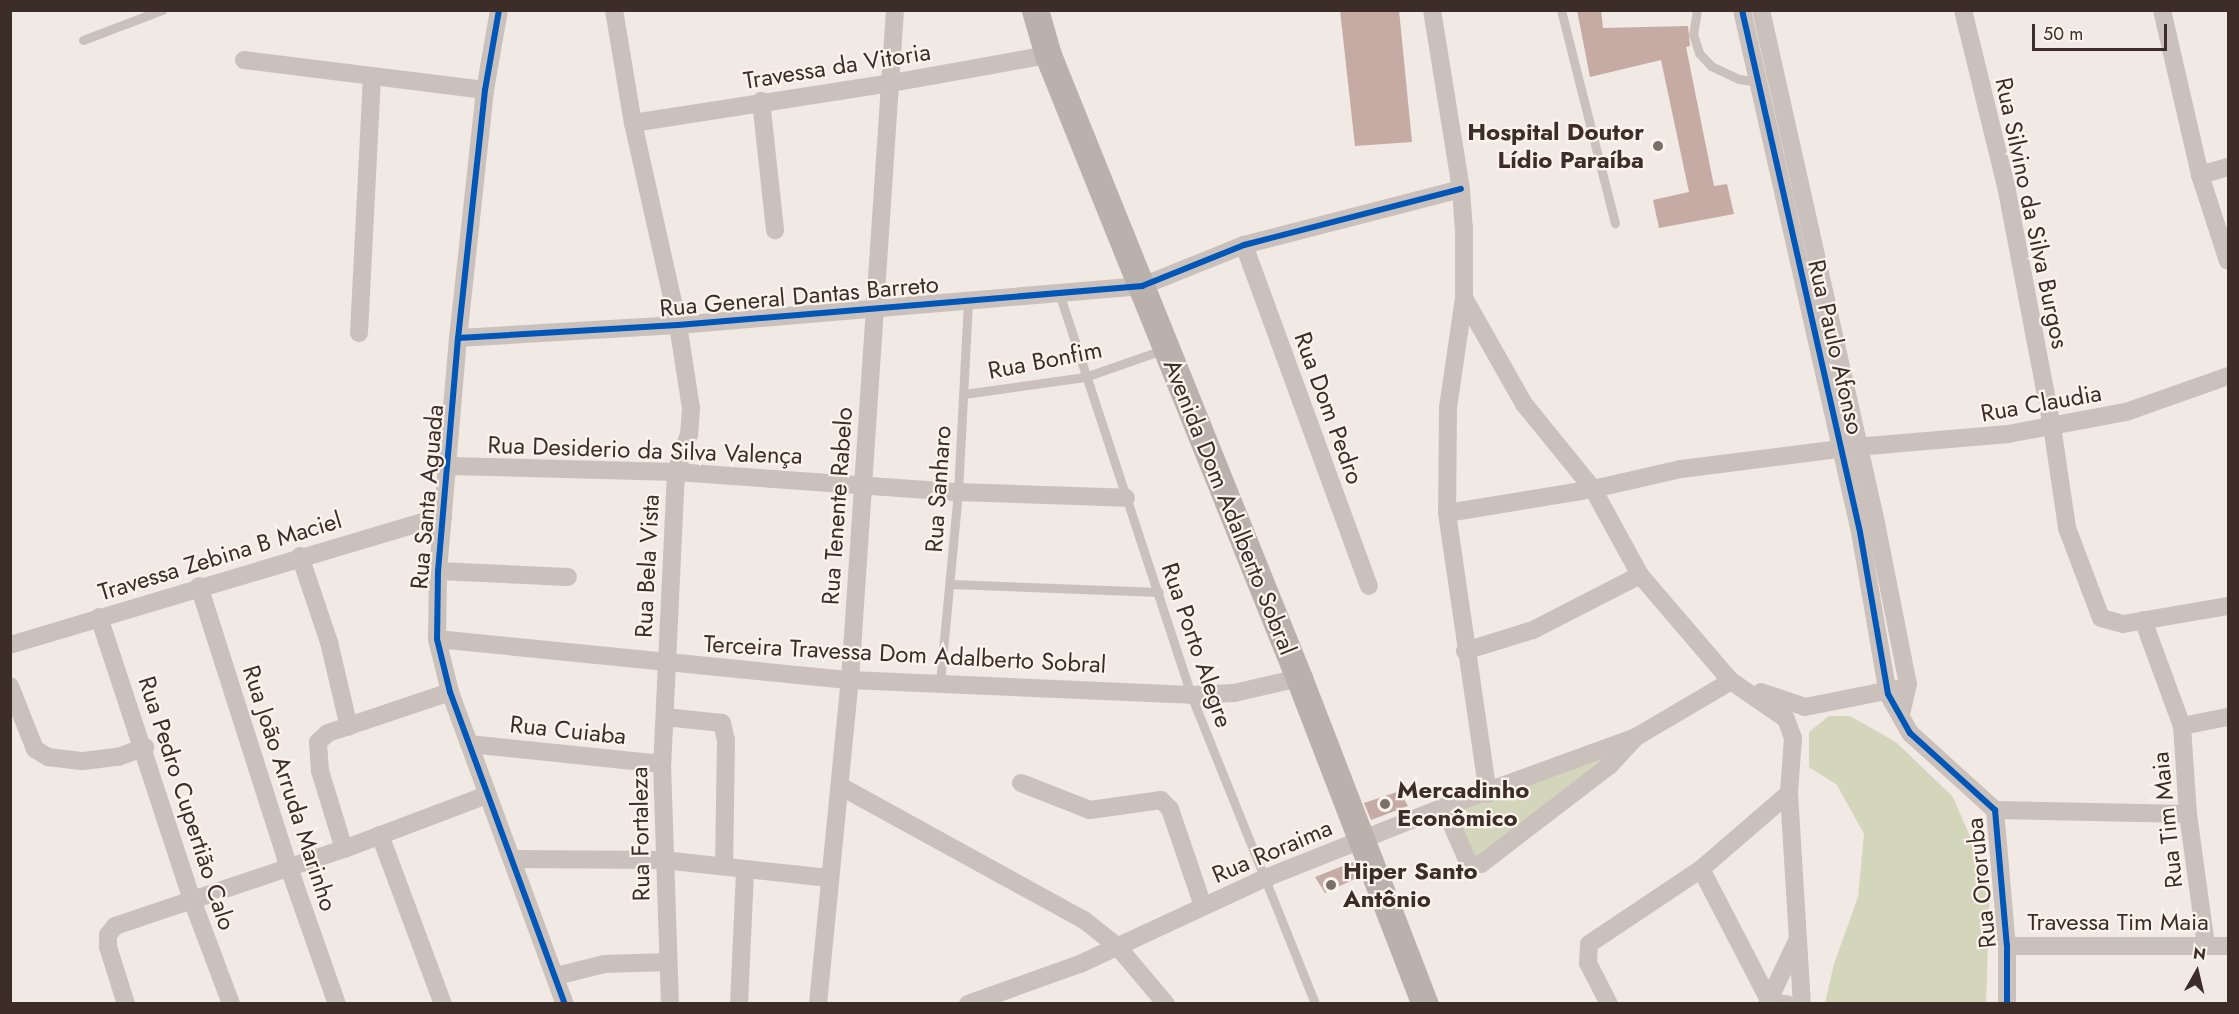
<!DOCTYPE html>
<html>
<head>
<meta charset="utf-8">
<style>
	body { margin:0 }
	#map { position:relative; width:2239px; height:1014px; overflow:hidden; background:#f0e9e4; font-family:Jost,sans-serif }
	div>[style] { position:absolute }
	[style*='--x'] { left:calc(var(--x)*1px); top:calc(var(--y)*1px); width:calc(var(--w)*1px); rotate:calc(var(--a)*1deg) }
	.green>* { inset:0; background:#d4d6bc }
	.building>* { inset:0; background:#c6aaa4 }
	.lane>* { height:9px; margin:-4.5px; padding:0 4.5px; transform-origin:4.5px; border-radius:4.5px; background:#cac1bc }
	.street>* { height:18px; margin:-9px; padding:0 9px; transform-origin:9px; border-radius:9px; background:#cac1bc }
	.secondary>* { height:27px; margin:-13.5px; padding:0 13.5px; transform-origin:13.5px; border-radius:13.5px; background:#bab1ac }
	.cycleway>* { height:6px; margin:-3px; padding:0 3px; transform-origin:3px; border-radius:3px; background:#0057b8 }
	.dots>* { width:16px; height:16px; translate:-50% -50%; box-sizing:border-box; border:3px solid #fcf3ec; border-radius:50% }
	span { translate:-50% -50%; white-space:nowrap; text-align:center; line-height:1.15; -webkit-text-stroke:4.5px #fcf3ec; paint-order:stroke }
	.street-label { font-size:24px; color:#3c2d29 }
	.poi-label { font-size:24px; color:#3c2d29; font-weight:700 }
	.right { translate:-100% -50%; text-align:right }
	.left { translate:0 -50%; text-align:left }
	.frame { position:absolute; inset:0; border:12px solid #3c2d29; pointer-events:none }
	.north { position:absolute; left:2167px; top:942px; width:60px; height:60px; -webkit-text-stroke:4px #fcf3ec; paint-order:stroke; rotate:8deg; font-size:16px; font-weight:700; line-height:24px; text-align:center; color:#3c2d29 }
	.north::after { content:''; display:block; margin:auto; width:21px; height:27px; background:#3c2d29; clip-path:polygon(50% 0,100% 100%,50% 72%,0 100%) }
	.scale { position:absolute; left:2032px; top:24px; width:135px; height:27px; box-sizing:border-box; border:3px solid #3c2d29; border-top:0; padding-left:8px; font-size:18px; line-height:21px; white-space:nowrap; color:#3c2d29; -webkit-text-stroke:4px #fcf3ec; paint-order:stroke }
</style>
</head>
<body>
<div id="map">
	<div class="green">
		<div style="clip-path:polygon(1829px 716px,1850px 716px,1896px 742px,1953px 797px,1990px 883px,1986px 1003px,1825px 1003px,1834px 964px,1858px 897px,1864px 834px,1837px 785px,1809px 767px,1809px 732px)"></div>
		<div style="clip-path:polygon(1636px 737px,1476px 864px,1444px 807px)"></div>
	</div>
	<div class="building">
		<div style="clip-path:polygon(1340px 10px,1399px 10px,1412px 142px,1355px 146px)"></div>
		<div style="clip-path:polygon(1577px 10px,1601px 10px,1603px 28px,1688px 26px,1690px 46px,1686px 47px,1714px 186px,1727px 184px,1734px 214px,1659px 228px,1653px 200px,1689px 192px,1661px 60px,1590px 77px)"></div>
		<div style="clip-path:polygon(1400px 791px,1408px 806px,1371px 820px,1364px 803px)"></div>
		<div style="clip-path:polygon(1353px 862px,1359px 877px,1325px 893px,1315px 877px)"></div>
	</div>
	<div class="lane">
		<div style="--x:1561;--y:10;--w:220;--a:75.8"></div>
		<div style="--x:1697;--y:10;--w:24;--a:99"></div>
		<div style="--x:1693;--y:34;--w:20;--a:72"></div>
		<div style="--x:1699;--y:53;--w:18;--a:47"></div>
		<div style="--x:1711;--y:66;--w:31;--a:25"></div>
		<div style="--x:1739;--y:79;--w:19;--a:9"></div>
		<div style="--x:83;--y:40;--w:85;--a:-20.8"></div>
		<div style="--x:1059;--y:293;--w:423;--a:71.8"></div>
		<div style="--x:1191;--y:695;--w:333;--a:68.1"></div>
		<div style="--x:964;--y:394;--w:122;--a:-8"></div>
		<div style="--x:1085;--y:377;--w:85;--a:-19.3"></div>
		<div style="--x:950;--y:584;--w:209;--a:2.2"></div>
		<div style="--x:940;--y:682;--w:191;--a:-84.6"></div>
		<div style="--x:958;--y:492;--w:193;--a:-87"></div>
	</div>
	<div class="street">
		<div style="--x:499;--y:10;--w:81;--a:99.9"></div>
		<div style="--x:485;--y:90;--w:249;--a:96.2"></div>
		<div style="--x:458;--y:338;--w:234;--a:94.9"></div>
		<div style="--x:438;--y:571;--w:68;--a:90.8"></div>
		<div style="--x:437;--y:639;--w:55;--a:76.2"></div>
		<div style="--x:450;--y:692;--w:333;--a:69.8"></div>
		<div style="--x:614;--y:10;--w:115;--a:80.5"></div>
		<div style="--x:633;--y:123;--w:207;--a:77.4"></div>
		<div style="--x:678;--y:325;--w:84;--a:81.1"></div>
		<div style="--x:691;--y:408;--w:26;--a:94"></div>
		<div style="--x:689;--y:434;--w:40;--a:108.9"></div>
		<div style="--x:676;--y:472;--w:292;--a:92.7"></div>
		<div style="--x:662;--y:764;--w:240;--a:88.1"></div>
		<div style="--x:1432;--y:10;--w:181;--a:80.8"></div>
		<div style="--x:1461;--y:189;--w:39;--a:86"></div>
		<div style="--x:1464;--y:228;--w:70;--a:90"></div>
		<div style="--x:1464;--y:298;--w:111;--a:98.3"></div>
		<div style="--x:1448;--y:408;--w:105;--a:90.5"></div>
		<div style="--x:1447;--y:513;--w:284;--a:81.7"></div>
		<div style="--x:1742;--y:10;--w:535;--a:77.26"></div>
		<div style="--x:1860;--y:532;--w:164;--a:80.2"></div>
		<div style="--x:1888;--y:694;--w:45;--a:60.6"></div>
		<div style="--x:1910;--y:733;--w:115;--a:42.2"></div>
		<div style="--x:1995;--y:810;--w:137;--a:85"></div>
		<div style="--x:2007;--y:946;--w:58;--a:90"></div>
		<div style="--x:1761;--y:10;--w:526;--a:77.36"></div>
		<div style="--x:1876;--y:523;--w:164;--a:78.8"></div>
		<div style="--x:1908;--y:684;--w:32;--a:103"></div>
		<div style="--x:1963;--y:10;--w:186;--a:76.3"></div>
		<div style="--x:2007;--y:191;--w:239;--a:79.2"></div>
		<div style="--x:2052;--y:426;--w:103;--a:81.6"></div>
		<div style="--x:2067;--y:528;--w:96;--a:69.3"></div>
		<div style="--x:2101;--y:618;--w:23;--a:15"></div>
		<div style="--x:2123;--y:624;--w:107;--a:-9.7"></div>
		<div style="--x:2162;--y:10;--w:169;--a:77"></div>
		<div style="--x:2200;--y:175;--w:90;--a:72"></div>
		<div style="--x:244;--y:60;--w:243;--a:7.1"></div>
		<div style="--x:761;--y:101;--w:130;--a:83.8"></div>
		<div style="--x:633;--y:123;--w:262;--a:-8.8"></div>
		<div style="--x:892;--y:83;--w:158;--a:-10.2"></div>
		<div style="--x:2200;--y:175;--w:29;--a:-16"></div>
		<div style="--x:1244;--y:245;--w:363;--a:69.9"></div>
		<div style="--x:1464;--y:298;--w:122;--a:60.5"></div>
		<div style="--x:1524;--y:404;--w:109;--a:50.9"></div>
		<div style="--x:1593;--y:489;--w:98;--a:61.3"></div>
		<div style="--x:1640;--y:575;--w:140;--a:49.4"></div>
		<div style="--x:1731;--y:681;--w:67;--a:34.6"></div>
		<div style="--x:1786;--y:719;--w:20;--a:70"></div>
		<div style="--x:1793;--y:738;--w:55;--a:94.2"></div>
		<div style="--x:1789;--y:793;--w:211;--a:86.5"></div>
		<div style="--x:359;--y:333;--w:256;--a:-87.1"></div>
		<div style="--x:458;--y:338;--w:220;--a:-3.4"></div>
		<div style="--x:678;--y:325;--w:466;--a:-4.8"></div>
		<div style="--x:1142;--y:286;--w:110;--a:-21.9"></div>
		<div style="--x:1244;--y:245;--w:224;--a:-14.5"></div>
		<div style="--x:449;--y:466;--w:227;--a:1.5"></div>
		<div style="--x:676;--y:472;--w:283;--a:4.1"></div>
		<div style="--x:958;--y:492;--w:168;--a:2"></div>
		<div style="--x:1447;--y:513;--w:148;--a:-9.3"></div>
		<div style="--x:1593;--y:489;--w:90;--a:-12.8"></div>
		<div style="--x:1681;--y:469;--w:176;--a:-7.2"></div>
		<div style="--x:1856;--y:447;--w:153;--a:-4.9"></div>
		<div style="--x:2008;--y:434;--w:120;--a:-10.6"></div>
		<div style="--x:2126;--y:412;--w:108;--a:-19.4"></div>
		<div style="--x:300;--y:556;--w:91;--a:71.4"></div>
		<div style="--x:329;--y:642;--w:87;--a:76.8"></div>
		<div style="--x:438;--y:571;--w:130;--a:2.6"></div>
		<div style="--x:199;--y:586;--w:293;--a:72.3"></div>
		<div style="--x:288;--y:865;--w:147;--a:70.6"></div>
		<div style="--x:99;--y:617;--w:298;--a:71.8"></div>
		<div style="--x:192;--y:900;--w:111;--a:69.4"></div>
		<div style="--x:2143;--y:620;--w:113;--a:69.8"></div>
		<div style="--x:2182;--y:726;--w:88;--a:86.1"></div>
		<div style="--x:2188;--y:814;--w:132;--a:82.2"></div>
		<div style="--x:437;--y:639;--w:415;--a:5.7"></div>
		<div style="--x:850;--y:680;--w:341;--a:2.5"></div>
		<div style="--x:1191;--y:695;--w:43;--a:-2.7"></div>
		<div style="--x:1234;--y:693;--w:67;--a:-13"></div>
		<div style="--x:10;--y:645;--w:452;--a:-16.6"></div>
		<div style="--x:1465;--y:651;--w:71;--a:-17.2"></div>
		<div style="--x:1533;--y:630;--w:120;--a:-27.2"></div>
		<div style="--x:10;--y:686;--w:68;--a:68.4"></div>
		<div style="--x:35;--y:749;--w:15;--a:32"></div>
		<div style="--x:48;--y:757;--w:35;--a:7"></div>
		<div style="--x:83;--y:761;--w:35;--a:-7"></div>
		<div style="--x:118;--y:757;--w:29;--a:-20"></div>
		<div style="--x:1761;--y:692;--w:46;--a:18.8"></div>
		<div style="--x:1805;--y:707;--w:93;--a:-11.2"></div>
		<div style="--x:665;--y:717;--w:57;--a:6"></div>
		<div style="--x:722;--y:723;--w:17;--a:77"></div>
		<div style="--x:726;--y:740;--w:125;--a:90.9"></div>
		<div style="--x:2182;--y:726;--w:47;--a:-11.1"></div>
		<div style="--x:469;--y:744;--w:194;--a:5.9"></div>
		<div style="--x:1021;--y:783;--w:74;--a:21.4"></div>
		<div style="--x:1090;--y:810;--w:72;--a:-8"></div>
		<div style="--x:1161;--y:800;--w:13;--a:45"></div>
		<div style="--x:1170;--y:809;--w:102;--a:71.2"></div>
		<div style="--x:840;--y:786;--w:278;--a:28.8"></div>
		<div style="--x:1084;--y:920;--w:42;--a:38.2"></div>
		<div style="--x:1117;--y:946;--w:76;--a:49.8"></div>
		<div style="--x:1444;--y:807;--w:62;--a:66.3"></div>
		<div style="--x:1469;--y:864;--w:12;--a:0"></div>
		<div style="--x:1481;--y:864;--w:163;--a:-37.5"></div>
		<div style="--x:1610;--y:765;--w:37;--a:-47"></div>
		<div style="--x:1995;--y:810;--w:193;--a:1.2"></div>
		<div style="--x:380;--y:835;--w:180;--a:69.6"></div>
		<div style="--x:344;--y:849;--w:82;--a:-107.1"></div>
		<div style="--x:320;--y:771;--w:29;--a:-94"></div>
		<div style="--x:318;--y:742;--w:13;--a:-42"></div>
		<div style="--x:328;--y:733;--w:129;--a:-18.6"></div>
		<div style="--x:512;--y:859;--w:151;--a:0.4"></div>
		<div style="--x:663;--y:860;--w:167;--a:6.2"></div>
		<div style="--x:1701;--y:869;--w:150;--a:62.6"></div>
		<div style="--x:1770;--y:1002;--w:17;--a:7"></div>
		<div style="--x:2007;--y:946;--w:221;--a:0"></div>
		<div style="--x:556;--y:976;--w:49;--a:-14"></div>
		<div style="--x:604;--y:964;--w:64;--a:-1.8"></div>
		<div style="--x:126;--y:1004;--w:60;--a:-107.5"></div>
		<div style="--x:108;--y:947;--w:12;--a:-90"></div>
		<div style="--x:108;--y:935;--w:11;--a:-52"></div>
		<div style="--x:115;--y:926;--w:242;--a:-18.6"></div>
		<div style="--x:344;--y:849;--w:153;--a:-20.7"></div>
		<div style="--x:739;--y:1004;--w:134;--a:-87.4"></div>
		<div style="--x:818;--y:1004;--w:326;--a:-84.4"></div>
		<div style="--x:850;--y:680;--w:672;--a:-86.16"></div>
		<div style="--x:968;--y:1004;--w:119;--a:-19.7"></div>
		<div style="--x:1080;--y:964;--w:202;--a:-24.9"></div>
		<div style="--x:1263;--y:879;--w:195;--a:-21.7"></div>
		<div style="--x:1444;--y:807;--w:204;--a:-20"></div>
		<div style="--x:1636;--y:737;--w:110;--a:-30.5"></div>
		<div style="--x:1609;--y:1004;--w:46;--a:-117.1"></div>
		<div style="--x:1588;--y:963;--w:19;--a:-87"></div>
		<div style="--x:1589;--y:944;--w:135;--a:-33.8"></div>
		<div style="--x:1701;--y:869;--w:116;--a:-40.8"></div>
		<div style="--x:1767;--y:1004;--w:68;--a:-64.6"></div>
	</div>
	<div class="secondary">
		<div style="--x:1035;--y:10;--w:47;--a:73.9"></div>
		<div style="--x:1048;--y:55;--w:672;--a:68.06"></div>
		<div style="--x:1299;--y:678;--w:350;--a:68.9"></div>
	</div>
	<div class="cycleway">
		<div style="--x:499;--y:10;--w:81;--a:99.9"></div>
		<div style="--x:485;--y:90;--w:249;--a:96.2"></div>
		<div style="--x:458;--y:338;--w:234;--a:94.9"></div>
		<div style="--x:438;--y:571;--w:68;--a:90.8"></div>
		<div style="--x:437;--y:639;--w:55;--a:76.2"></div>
		<div style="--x:450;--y:692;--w:333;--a:69.8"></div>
		<div style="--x:1742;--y:10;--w:535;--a:77.26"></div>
		<div style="--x:1860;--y:532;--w:164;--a:80.2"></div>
		<div style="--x:1888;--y:694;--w:45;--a:60.6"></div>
		<div style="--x:1910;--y:733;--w:115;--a:42.2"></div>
		<div style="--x:1995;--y:810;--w:137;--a:85"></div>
		<div style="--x:2007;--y:946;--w:58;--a:90"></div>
		<div style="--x:458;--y:338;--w:220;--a:-3.4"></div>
		<div style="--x:678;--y:325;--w:466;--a:-4.8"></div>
		<div style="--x:1142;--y:286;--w:110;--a:-21.9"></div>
		<div style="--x:1244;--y:245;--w:224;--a:-14.5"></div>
	</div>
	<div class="dots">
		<div style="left:1658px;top:146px;background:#7b6f6a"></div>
		<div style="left:1385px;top:804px;background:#7b6f6a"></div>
		<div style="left:1331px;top:885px;background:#7b6f6a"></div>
	</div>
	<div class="street-label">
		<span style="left:837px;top:66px;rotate:-9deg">Travessa da Vitoria</span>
		<span style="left:2032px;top:213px;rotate:78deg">Rua Silvino da Silva Burgos</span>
		<span style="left:799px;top:296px;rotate:-5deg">Rua General Dantas Barreto</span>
		<span style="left:1836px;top:347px;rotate:77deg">Rua Paulo Afonso</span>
		<span style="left:1045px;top:360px;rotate:-11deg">Rua Bonfim</span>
		<span style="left:2041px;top:403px;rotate:-10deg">Rua Claudia</span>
		<span style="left:1329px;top:408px;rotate:70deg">Rua Dom Pedro</span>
		<span style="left:645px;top:450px;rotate:2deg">Rua Desiderio da Silva Valença</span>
		<span style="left:938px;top:489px;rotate:-86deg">Rua Sanharo</span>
		<span style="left:427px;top:497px;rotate:-85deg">Rua Santa Aguada</span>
		<span style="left:837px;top:506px;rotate:-86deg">Rua Tenente Rabelo</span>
		<span style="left:1230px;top:507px;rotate:68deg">Avenida Dom Adalberto Sobral</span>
		<span style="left:220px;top:556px;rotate:-17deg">Travessa Zebina B Maciel</span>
		<span style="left:647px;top:566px;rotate:-87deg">Rua Bela Vista</span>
		<span style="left:1197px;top:645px;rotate:71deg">Rua Porto Alegre</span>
		<span style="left:905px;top:654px;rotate:3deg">Terceira Travessa Dom Adalberto Sobral</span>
		<span style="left:568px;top:730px;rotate:6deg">Rua Cuiaba</span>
		<span style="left:290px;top:788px;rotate:72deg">Rua João Arruda Marinho</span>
		<span style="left:187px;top:803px;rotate:72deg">Rua Pedro Cupertião Calo</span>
		<span style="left:2167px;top:820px;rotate:-96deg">Rua Tim Maia</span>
		<span style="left:640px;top:834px;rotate:-91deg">Rua Fortaleza</span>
		<span style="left:1272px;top:851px;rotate:-23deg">Rua Roraima</span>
		<span style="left:1981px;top:883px;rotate:-96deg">Rua Ororuba</span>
		<span style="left:2118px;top:922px">Travessa Tim Maia</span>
	</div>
	<div class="poi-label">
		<span class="right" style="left:1644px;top:146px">Hospital Doutor<br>Lídio Paraíba</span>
		<span class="left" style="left:1397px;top:804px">Mercadinho<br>Econômico</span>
		<span class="left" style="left:1343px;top:885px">Hiper Santo<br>Antônio</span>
	</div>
	<div class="frame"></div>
	<div class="north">N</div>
	<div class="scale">50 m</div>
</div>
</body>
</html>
